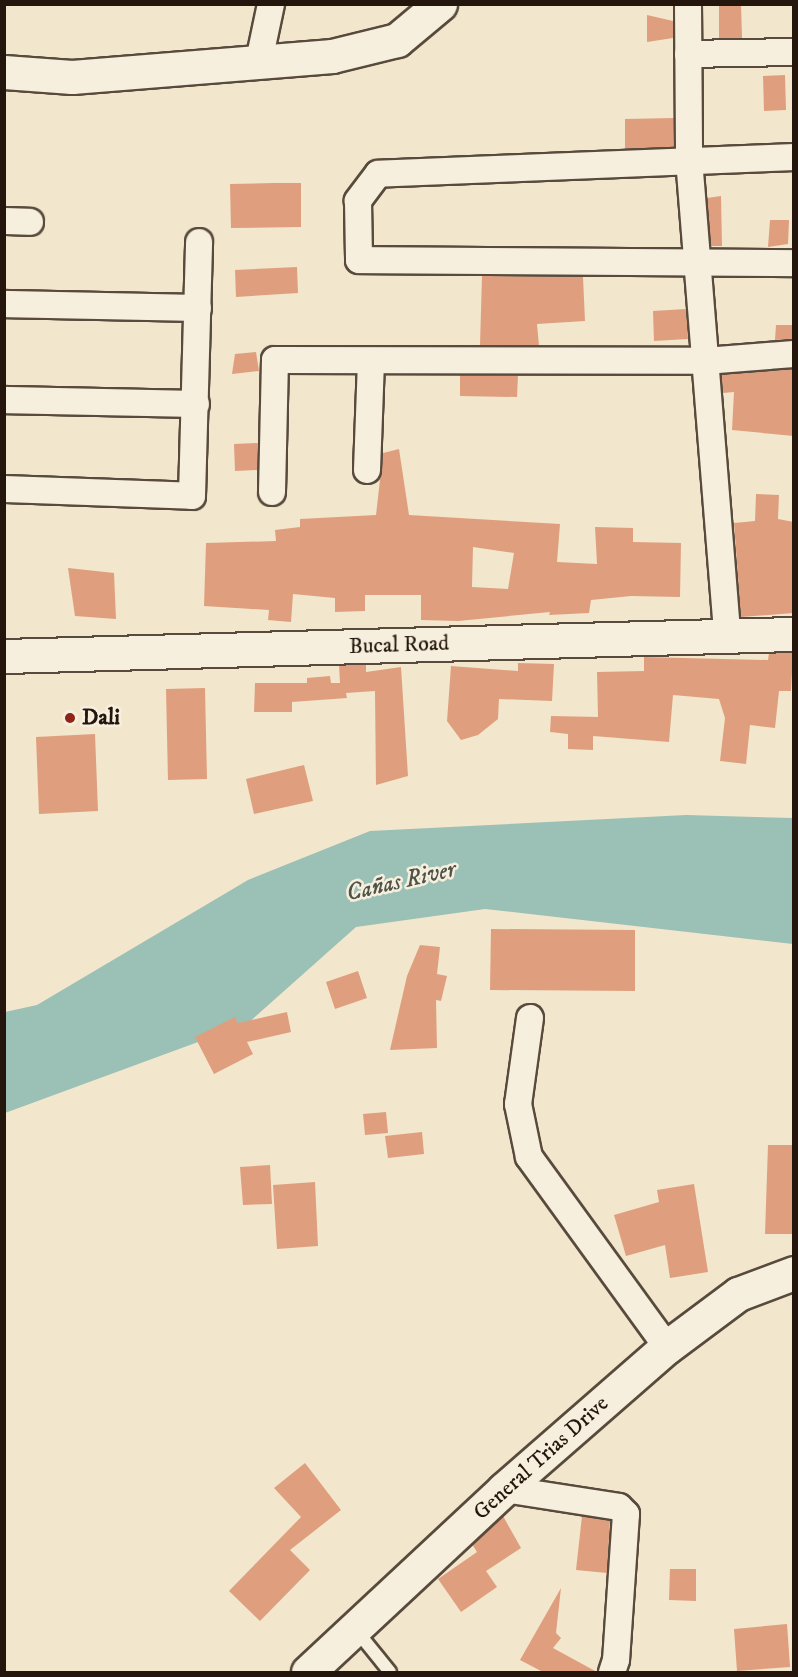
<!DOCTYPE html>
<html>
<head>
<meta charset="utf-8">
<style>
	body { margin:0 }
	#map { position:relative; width:798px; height:1677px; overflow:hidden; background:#f2e6cc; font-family:"IM FELL DW Pica",serif }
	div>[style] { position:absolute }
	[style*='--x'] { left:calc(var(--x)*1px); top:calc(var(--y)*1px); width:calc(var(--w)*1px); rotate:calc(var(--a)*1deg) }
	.water>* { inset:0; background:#9bc0b5 }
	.building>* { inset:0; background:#df9f7e }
	.roads { filter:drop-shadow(2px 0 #584a3c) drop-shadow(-2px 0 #584a3c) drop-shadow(0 2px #584a3c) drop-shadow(0 -2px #584a3c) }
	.lane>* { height:12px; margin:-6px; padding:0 6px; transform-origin:6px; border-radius:6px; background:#f7efde }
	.street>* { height:26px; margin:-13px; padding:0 13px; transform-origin:13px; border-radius:13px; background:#f7efde }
	.secondary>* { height:33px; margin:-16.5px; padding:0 16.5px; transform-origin:16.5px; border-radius:16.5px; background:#f7efde }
	.dots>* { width:16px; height:16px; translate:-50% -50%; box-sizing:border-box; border:3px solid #f7efde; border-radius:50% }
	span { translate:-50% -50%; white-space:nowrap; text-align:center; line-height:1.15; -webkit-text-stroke:5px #f7efde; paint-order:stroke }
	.street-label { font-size:22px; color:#24160c }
	.poi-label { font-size:22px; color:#24160c; font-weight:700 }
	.left { translate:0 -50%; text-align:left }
	.water-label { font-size:24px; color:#4e5247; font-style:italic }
	.frame { position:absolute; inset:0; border:6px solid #24160c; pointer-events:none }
</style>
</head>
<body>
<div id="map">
	<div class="water">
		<div style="clip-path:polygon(686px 815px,793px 818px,793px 944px,485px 909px,356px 927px,247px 1024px,5px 1113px,5px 1012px,37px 1005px,248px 880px,370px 831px)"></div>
	</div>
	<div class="building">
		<div style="clip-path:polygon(719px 4px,741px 4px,742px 38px,719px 38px)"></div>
		<div style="clip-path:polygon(647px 15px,673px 21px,673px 38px,647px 42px)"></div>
		<div style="clip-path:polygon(785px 75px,786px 110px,764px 111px,763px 76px)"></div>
		<div style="clip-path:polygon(674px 118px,674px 147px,625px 149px,625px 119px)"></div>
		<div style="clip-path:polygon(274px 183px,301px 183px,301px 227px,231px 228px,230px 184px)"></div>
		<div style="clip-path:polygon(721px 196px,722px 246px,711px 246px,707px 198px)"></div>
		<div style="clip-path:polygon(770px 220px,789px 220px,788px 244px,768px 247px)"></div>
		<div style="clip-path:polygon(297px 267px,298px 293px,236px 297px,235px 270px)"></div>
		<div style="clip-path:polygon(482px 276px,583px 277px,585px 321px,537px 324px,539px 346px,480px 345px)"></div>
		<div style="clip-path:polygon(686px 309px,688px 339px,654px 341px,653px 311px)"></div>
		<div style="clip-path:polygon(776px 325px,794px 325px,794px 339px,775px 340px)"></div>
		<div style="clip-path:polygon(256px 352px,259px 371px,232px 374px,235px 354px)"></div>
		<div style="clip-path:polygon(794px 369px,794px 436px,732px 430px,734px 392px,723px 393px,721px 375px)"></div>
		<div style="clip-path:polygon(460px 375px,518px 376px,517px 397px,460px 396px)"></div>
		<div style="clip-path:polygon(258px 443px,258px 470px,235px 471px,234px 444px)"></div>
		<div style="clip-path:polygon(evenodd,399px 449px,409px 515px,560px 524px,557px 562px,597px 564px,595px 527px,633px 528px,633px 542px,681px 543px,680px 597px,631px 596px,591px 600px,589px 613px,549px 615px,550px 612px,458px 621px,421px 620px,421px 595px,365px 595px,365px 611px,335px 612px,335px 598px,293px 594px,291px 622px,268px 620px,269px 610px,204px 606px,206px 543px,276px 541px,275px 530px,300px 527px,300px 519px,376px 515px,383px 453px,399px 449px,473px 547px,514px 553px,508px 589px,472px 587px,473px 547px)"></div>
		<div style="clip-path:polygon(756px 494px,779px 495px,778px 519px,794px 522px,794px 613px,741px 617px,734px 523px,755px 521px)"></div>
		<div style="clip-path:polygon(68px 568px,114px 573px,116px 619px,75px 616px)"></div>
		<div style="clip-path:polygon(769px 653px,793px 653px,791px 691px,779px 691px,775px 728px,750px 725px,746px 764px,720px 761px,725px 718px,719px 699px,673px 695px,669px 742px,593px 736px,593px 750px,568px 749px,568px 734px,550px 732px,551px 716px,598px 717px,597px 672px,644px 671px,644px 657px,768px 660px)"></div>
		<div style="clip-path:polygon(518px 663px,554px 664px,552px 701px,499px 699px,498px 719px,478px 735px,461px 740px,447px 721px,451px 666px,518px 671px)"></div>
		<div style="clip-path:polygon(339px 665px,366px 665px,366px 672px,401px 667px,408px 776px,376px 785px,375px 691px,346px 693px,347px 698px,292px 702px,292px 712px,254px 712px,255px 683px,307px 683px,307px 678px,330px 676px,331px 683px,340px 683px)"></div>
		<div style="clip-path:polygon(205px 688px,207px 779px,168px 780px,166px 689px)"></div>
		<div style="clip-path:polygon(95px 734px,98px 811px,39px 814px,36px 737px)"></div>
		<div style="clip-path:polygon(304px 765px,313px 801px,254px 814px,246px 779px)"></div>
		<div style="clip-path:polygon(491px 929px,635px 930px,635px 991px,490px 990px)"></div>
		<div style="clip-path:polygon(420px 945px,440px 947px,437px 974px,447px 976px,441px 1001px,436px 1000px,437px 1048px,390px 1050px,407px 976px)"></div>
		<div style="clip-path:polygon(358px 971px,367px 998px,335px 1009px,326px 982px)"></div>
		<div style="clip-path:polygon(287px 1012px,291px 1032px,247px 1042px,253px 1054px,214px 1074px,195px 1037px,235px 1017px,238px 1023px)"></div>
		<div style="clip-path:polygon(386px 1112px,388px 1133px,365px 1135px,363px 1114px)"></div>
		<div style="clip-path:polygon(422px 1132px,424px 1154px,388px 1158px,385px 1136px)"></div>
		<div style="clip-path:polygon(768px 1145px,794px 1145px,794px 1234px,765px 1234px)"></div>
		<div style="clip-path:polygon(270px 1165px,272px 1204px,243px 1205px,240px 1167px)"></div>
		<div style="clip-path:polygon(315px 1182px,318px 1246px,277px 1249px,273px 1185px)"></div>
		<div style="clip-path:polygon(694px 1184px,708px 1272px,670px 1278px,665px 1245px,626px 1256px,614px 1215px,659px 1202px,657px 1190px)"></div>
		<div style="clip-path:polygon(305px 1463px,341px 1510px,290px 1550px,310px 1570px,260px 1621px,229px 1591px,301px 1517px,274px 1488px)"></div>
		<div style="clip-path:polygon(503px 1516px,521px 1548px,486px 1571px,497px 1587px,461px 1612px,438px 1579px,477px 1552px,472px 1544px)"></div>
		<div style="clip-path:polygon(582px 1516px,610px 1521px,607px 1573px,576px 1570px)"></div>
		<div style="clip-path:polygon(670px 1569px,696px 1569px,696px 1601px,669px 1600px)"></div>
		<div style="clip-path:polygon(561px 1588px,556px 1633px,561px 1638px,553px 1648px,597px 1672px,543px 1672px,520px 1660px)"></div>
		<div style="clip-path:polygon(787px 1624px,790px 1667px,737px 1671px,734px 1629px)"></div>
	</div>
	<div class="roads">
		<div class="lane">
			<div style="--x:356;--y:1630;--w:54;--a:51"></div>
		</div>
		<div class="street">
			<div style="--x:688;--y:4;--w:155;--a:89.6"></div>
			<div style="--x:689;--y:159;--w:479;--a:85.4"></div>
			<div style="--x:688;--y:54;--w:106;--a:-1.1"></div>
			<div style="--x:259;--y:61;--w:58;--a:-78.1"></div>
			<div style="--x:794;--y:157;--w:416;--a:177.7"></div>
			<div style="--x:378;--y:174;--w:34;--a:127"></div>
			<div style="--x:358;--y:201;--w:59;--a:89"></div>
			<div style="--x:359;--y:260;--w:435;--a:0.4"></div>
			<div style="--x:4;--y:221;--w:26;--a:2"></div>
			<div style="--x:4;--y:304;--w:194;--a:1.2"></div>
			<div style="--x:4;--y:400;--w:192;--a:1.2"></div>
			<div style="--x:367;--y:470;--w:109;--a:-87.9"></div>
			<div style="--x:4;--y:489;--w:188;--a:2.1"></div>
			<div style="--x:192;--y:496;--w:254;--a:-88.4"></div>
			<div style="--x:272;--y:492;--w:132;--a:-88.7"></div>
			<div style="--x:275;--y:360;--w:430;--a:0.1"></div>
			<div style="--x:705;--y:361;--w:89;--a:-4.5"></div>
			<div style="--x:530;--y:1018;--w:87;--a:97.9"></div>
			<div style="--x:518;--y:1104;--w:54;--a:78.3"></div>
			<div style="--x:529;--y:1157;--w:235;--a:54"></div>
			<div style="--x:504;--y:1489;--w:116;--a:8.9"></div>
			<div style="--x:619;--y:1507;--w:10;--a:45"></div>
			<div style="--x:626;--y:1514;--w:146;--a:93.9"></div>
			<div style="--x:616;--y:1660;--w:13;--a:108"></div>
		</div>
		<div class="secondary">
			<div style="--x:4;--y:72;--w:68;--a:4.2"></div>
			<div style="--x:72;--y:77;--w:261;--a:-4.6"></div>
			<div style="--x:332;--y:56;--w:67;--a:-13.8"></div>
			<div style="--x:397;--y:40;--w:56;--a:-39.9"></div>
			<div style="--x:4;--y:656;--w:790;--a:-1.6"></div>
			<div style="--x:308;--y:1672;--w:268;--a:-43"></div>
			<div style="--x:504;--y:1489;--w:216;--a:-41.1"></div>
			<div style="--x:667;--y:1347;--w:89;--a:-36.7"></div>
			<div style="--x:738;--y:1294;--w:60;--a:-20.6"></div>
		</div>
	</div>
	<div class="dots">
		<div style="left:70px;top:718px;background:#8f2418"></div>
	</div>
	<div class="street-label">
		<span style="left:399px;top:645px;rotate:-2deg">Bucal Road</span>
		<span style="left:541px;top:1458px;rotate:-42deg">General Trias Drive</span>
	</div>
	<div class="poi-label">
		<span class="left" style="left:82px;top:718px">Dali</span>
	</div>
	<div class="water-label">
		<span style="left:401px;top:882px;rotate:-13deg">Cañas River</span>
	</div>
	<div class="frame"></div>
</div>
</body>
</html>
